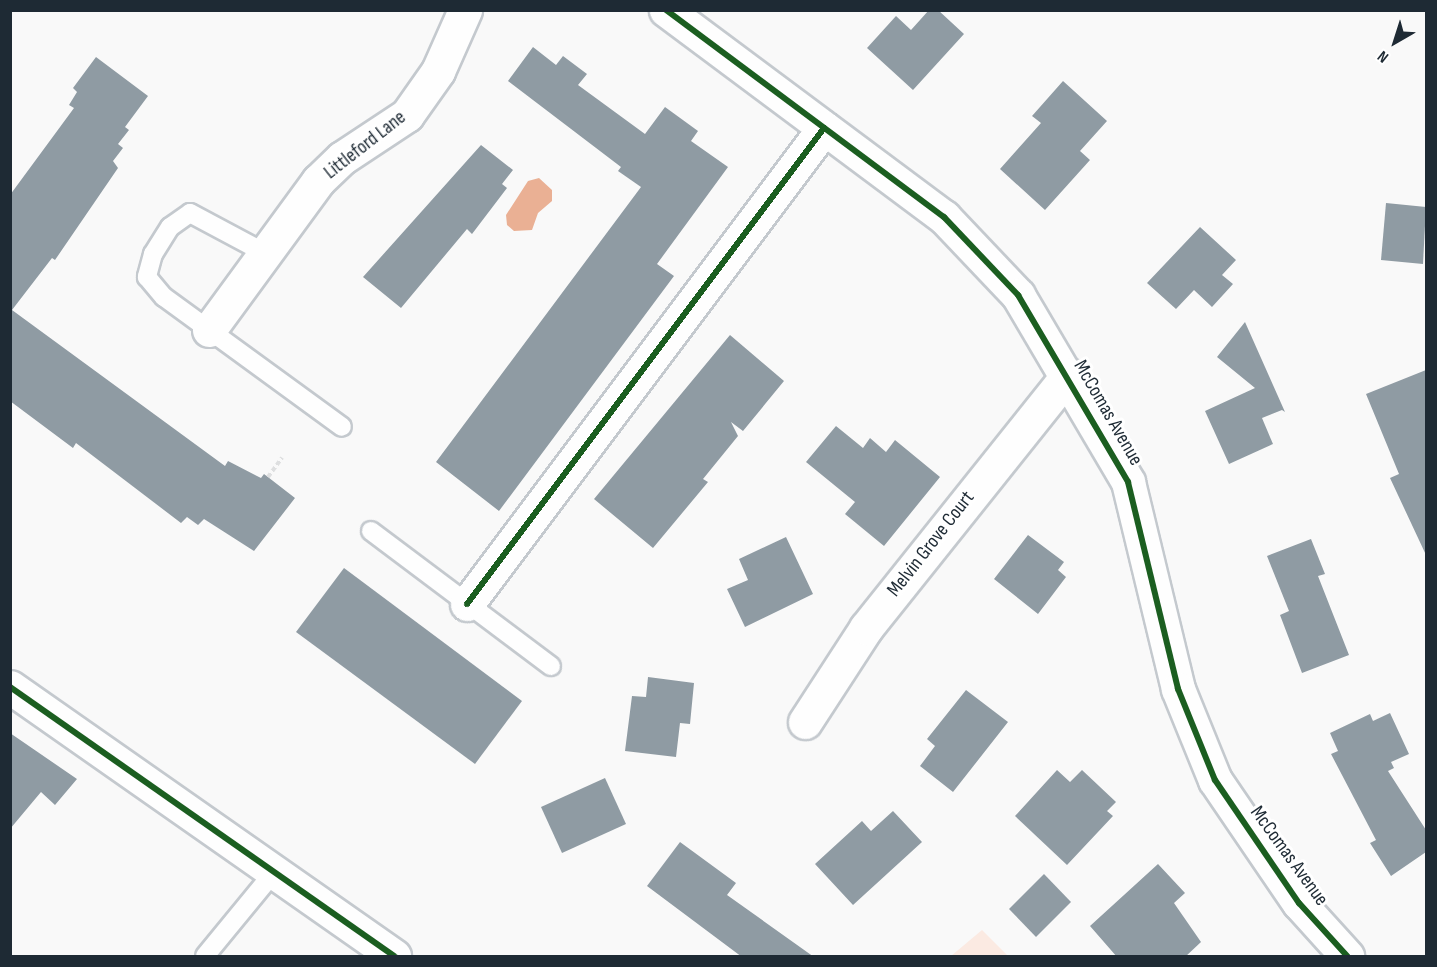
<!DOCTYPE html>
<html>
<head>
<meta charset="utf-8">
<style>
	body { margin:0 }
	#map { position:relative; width:1437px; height:967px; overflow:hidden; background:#f9f9f9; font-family:"Sofia Sans Condensed",sans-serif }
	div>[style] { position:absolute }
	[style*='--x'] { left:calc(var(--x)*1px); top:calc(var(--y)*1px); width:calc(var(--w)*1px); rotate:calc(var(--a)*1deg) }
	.green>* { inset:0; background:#fbeae2 }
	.water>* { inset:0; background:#eab094 }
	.building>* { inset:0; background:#8f9ba3 }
	.path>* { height:4px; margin-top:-2px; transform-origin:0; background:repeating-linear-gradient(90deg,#dedfe0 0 4.5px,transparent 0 7.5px) }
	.roads { filter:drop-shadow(2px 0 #c4c9ce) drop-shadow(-2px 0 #c4c9ce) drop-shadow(0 2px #c4c9ce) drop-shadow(0 -2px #c4c9ce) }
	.service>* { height:18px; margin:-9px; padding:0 9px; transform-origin:9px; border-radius:9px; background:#fefefe }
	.minor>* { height:33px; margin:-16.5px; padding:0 16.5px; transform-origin:16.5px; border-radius:16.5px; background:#fefefe }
	.cycleway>* { height:6px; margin:-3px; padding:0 3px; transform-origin:3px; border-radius:3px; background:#1b5e20 }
	span { translate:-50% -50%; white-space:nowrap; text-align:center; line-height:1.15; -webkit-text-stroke:6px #fff; paint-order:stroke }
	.street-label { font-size:20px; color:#1e2a34 }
	.frame { position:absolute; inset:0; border:12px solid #1e2a34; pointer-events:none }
	.north { position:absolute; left:1365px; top:12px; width:60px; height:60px; -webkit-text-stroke:4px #fff; paint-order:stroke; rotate:219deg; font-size:16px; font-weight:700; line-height:24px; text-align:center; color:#1e2a34 }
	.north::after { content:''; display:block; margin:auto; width:21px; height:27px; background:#1e2a34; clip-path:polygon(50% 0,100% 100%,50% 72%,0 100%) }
</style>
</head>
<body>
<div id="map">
	<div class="green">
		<div style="clip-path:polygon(982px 930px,1008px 956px,951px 956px)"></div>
	</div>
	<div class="water">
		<div style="clip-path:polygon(539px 178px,552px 190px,552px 201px,538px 213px,532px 230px,514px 231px,507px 225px,506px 215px,528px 181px)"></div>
	</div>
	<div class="building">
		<div style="clip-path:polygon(929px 10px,938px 10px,964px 34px,913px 90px,867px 48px,896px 16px,911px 30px)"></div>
		<div style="clip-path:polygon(533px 47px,556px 65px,563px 56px,587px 74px,578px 85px,645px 134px,665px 107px,698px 131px,691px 141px,728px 167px,657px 264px,674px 276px,499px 511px,436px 462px,641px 187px,618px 171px,621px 167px,508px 81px)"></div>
		<div style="clip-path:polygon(96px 57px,148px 96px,125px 127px,129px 130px,118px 144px,123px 148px,113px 161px,118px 168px,55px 260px,52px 258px,12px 310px,225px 466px,228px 461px,261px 478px,264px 474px,295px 498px,254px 551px,204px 519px,198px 525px,187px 517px,181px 523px,76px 443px,73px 448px,10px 401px,10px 195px,74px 108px,69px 105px,77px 92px,73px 88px)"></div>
		<div style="clip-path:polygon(1063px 81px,1107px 121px,1080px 151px,1090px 160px,1045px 210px,1000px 169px,1041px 123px,1032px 116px)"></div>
		<div style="clip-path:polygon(481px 145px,513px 170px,502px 184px,507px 188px,472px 234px,467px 229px,401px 308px,363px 277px)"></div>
		<div style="clip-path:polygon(1386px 203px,1426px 207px,1423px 264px,1381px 260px)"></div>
		<div style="clip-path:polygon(1200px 227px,1236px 260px,1222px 275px,1233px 284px,1212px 307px,1194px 290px,1176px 309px,1147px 283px)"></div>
		<div style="clip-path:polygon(1245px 322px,1285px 412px,1282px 410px,1262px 418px,1273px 444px,1229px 464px,1205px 411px,1255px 388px,1217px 357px)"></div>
		<div style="clip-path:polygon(730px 335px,784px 381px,743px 431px,731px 422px,738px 436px,703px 479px,708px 482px,653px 548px,594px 499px)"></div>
		<div style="clip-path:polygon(1426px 370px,1426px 555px,1390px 478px,1399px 474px,1366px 394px)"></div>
		<div style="clip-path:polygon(836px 426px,863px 448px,870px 438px,886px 452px,895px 440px,940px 477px,884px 546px,845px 514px,855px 502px,806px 462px)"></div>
		<div style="clip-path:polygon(1028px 535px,1064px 562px,1058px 570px,1066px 577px,1038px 614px,994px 579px)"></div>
		<div style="clip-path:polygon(786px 537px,813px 594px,745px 627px,727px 589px,748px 580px,739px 559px)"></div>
		<div style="clip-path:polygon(1311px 539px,1325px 574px,1318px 576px,1349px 655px,1302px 673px,1280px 615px,1289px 611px,1267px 556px)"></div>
		<div style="clip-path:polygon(344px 568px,522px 701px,475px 764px,296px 632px)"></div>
		<div style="clip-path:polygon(648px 677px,694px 683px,690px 724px,680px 723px,676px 757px,625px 751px,632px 696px,646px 697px)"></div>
		<div style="clip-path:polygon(966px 690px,1008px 722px,953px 792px,920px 766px,935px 746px,927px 739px)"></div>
		<div style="clip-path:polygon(1390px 713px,1409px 754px,1391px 762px,1394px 768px,1388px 771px,1426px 830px,1426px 852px,1391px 876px,1370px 843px,1376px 840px,1331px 754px,1338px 751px,1330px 733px,1370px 714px,1373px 721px)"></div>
		<div style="clip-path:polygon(10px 733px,77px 779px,55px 805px,41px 792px,10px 829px)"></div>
		<div style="clip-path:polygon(1057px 770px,1070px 782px,1082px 770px,1116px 802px,1107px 811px,1113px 816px,1067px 865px,1015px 816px)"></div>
		<div style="clip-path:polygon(605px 778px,626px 824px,562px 853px,541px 807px)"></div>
		<div style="clip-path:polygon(893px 811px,922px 842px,853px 905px,815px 864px,862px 821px,871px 831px)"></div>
		<div style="clip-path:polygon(680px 842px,736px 883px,727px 895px,814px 957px,742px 957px,647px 886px)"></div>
		<div style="clip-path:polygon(1158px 864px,1185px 893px,1174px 903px,1201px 942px,1185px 957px,1117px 957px,1090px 926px)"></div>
		<div style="clip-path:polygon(1044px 874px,1071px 902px,1036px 937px,1009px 909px)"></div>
	</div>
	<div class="path">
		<div style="--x:268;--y:477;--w:24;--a:-54"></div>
	</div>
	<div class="roads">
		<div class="service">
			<div style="--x:265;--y:253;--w:85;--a:-151.9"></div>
			<div style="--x:190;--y:213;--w:24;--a:145"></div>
			<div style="--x:170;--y:227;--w:32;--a:122"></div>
			<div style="--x:153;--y:254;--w:24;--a:105"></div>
			<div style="--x:147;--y:277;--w:26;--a:50"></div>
			<div style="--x:164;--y:297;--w:220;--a:36.1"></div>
			<div style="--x:371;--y:531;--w:225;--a:36.9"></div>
			<div style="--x:205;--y:956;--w:109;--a:-50.6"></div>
		</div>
		<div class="minor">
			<div style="--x:666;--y:10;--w:347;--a:36.7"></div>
			<div style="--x:944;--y:217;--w:108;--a:46.5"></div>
			<div style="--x:1018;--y:295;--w:217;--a:59.5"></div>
			<div style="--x:1128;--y:482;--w:213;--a:76.4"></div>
			<div style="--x:1178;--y:689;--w:98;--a:67.9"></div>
			<div style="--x:1215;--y:780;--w:149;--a:55.7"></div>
			<div style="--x:1299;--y:903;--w:72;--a:47.8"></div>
			<div style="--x:209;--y:330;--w:185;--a:-53.8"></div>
			<div style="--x:318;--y:181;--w:33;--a:-44"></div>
			<div style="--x:342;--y:158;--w:78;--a:-33.5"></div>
			<div style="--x:407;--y:115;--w:54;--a:-54.8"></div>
			<div style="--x:438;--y:71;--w:67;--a:-66.1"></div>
			<div style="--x:467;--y:604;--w:595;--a:-53.13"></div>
			<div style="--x:10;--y:687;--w:469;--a:35"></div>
			<div style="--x:805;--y:722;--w:112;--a:-57"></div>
			<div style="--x:866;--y:628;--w:324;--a:-51.4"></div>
		</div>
	</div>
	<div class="cycleway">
		<div style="--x:666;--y:10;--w:347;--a:36.7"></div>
		<div style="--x:944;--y:217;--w:108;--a:46.5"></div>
		<div style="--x:1018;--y:295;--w:217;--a:59.5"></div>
		<div style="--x:1128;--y:482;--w:213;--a:76.4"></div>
		<div style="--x:1178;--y:689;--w:98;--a:67.9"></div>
		<div style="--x:1215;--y:780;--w:149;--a:55.7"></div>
		<div style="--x:1299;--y:903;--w:72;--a:47.8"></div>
		<div style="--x:467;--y:604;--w:595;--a:-53.13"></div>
		<div style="--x:10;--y:687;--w:469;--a:35"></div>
	</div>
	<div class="street-label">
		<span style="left:365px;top:145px;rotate:-38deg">Littleford Lane</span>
		<span style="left:1108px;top:413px;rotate:60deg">McComas Avenue</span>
		<span style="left:931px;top:544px;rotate:-52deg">Melvin Grove Court</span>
		<span style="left:1289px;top:856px;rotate:54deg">McComas Avenue</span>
	</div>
	<div class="frame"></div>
	<div class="north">N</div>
</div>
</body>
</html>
